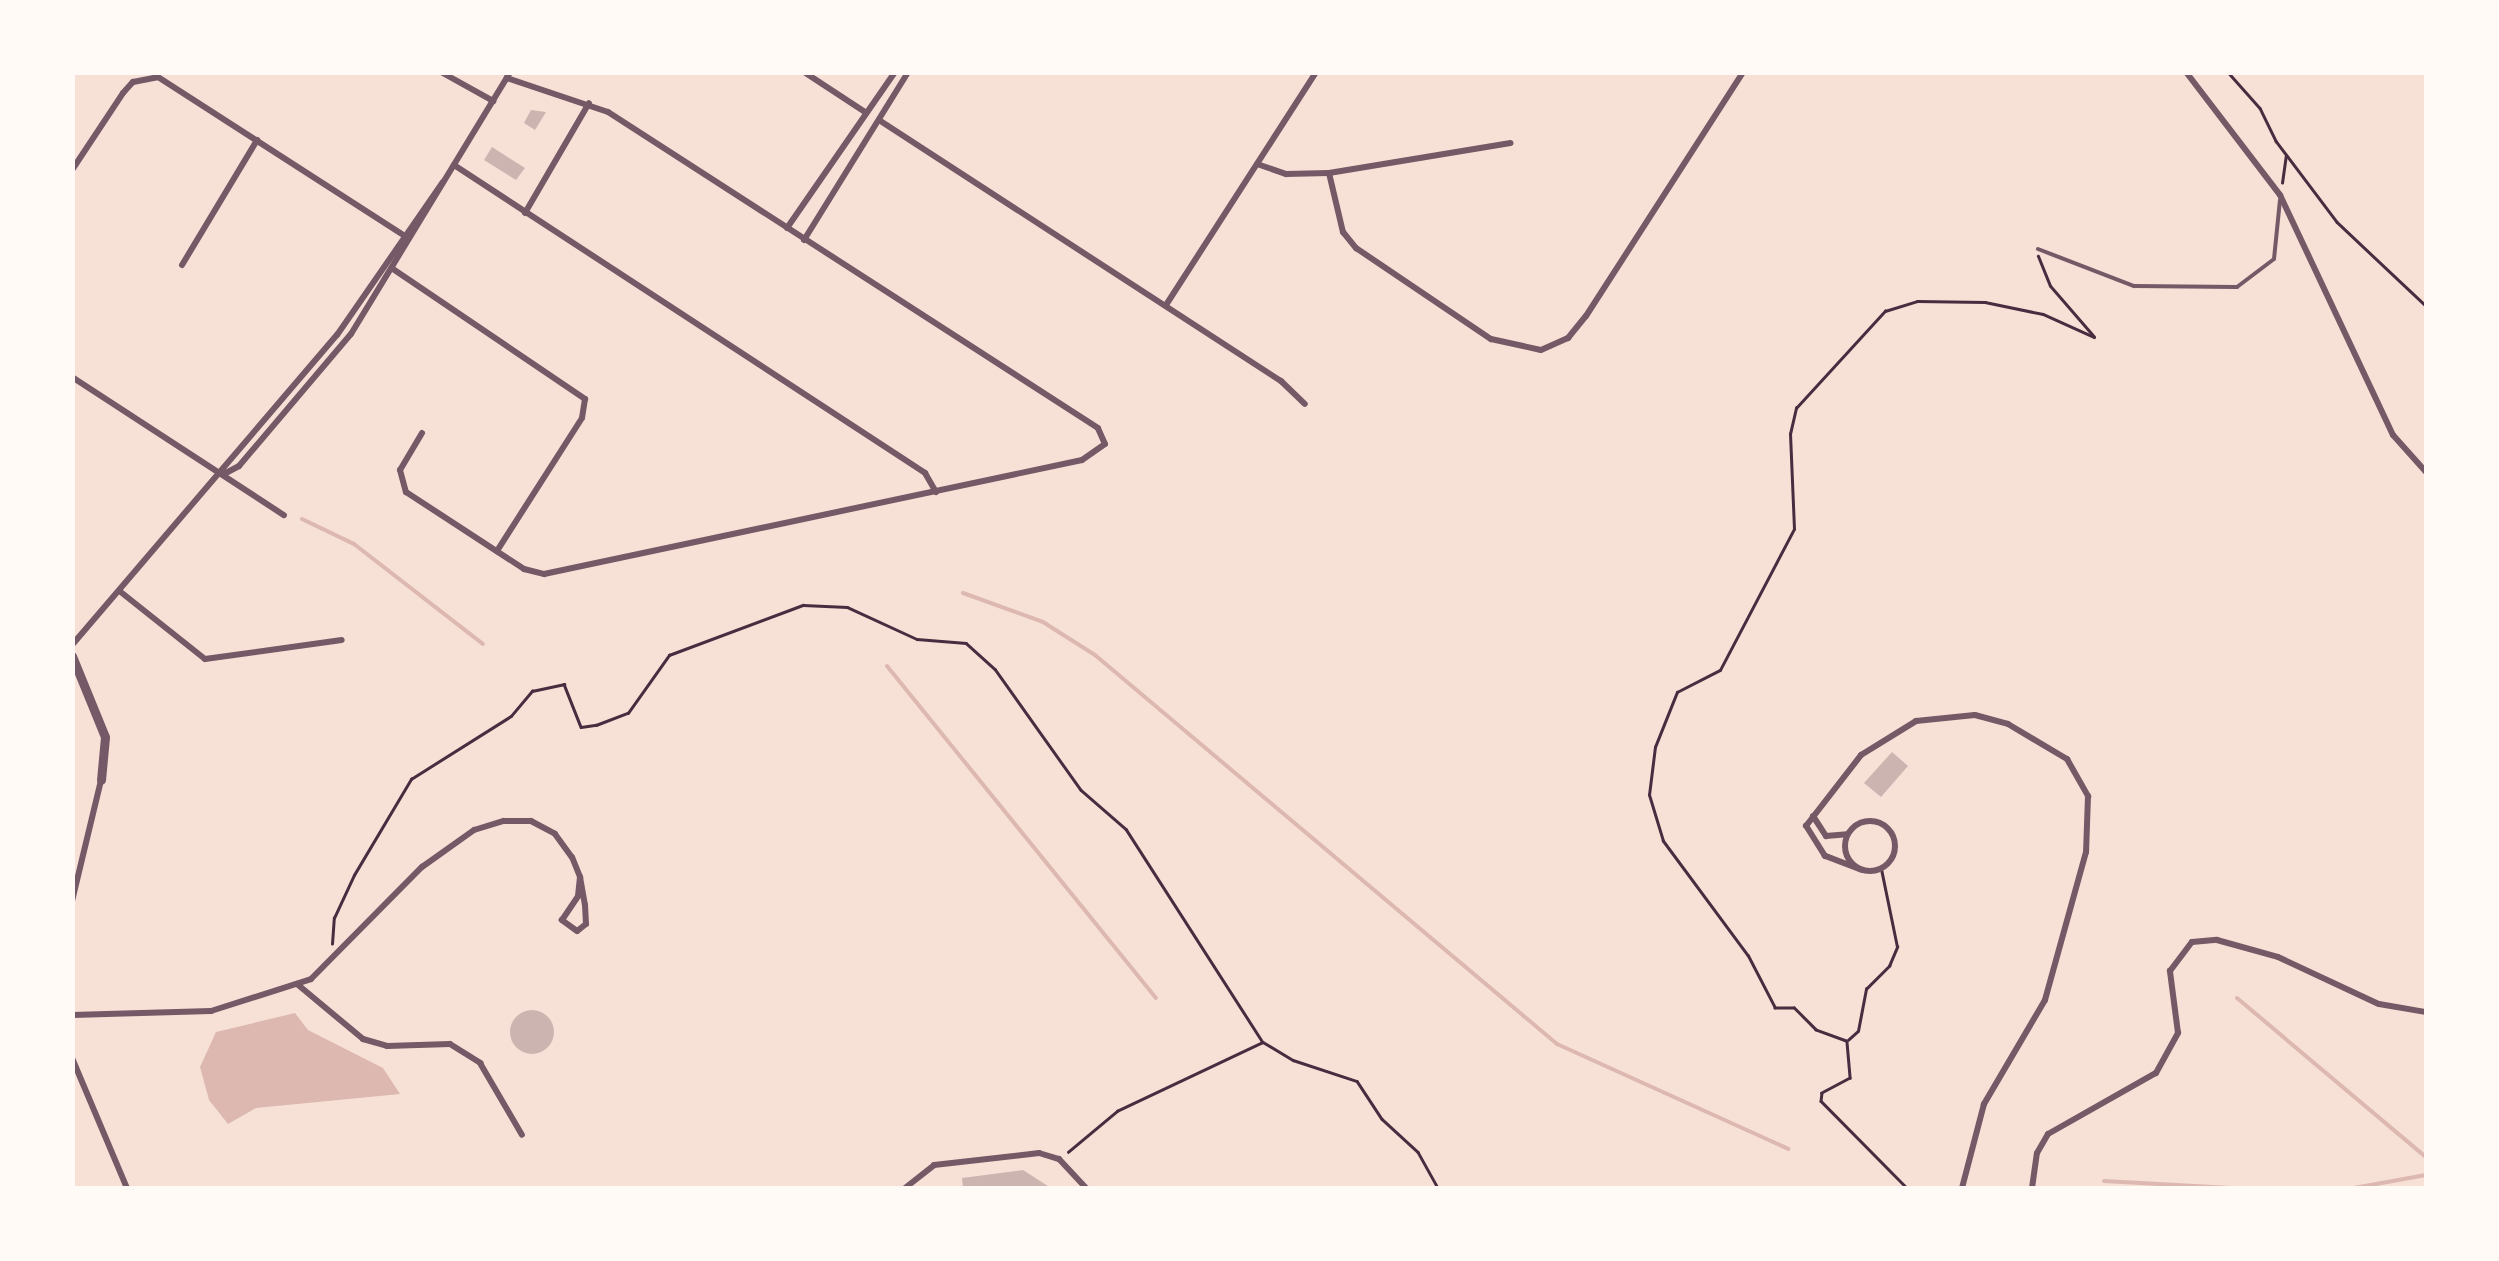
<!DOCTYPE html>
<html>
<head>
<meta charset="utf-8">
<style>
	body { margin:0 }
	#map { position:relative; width:2499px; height:1261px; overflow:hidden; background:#f7e1d7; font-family:"Open Sans",sans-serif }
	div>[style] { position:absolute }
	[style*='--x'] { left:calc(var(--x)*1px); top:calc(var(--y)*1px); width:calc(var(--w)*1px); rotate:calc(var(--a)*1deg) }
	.water>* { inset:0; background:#dcb8b0 }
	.stream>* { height:4px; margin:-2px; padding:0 2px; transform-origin:2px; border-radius:2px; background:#dcb8b0 }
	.building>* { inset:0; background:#ccb4b1 }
	.round { border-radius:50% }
	.path>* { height:2.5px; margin:-1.25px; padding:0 1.25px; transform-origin:1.25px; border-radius:1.25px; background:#4a2c40 }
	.service>* { height:4px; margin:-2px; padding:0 2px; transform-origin:2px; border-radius:2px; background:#755966 }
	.minor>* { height:6px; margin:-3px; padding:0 3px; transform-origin:3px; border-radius:3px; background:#755966 }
	.minor>.ring { margin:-3px; padding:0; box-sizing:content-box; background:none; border:6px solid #755966; border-radius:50% }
	.tertiary>* { height:9px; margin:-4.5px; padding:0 4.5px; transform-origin:4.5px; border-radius:4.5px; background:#755966 }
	span { translate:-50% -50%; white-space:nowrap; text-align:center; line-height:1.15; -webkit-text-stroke:8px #fffaf5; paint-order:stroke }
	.frame { position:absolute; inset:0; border:75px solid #fffaf5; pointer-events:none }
</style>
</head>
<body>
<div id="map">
	<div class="water">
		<div style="clip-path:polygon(295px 1013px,308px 1030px,383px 1068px,400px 1094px,256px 1108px,228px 1124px,209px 1100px,200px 1067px,216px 1032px)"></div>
	</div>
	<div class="stream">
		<div style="--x:302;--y:519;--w:58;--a:25.7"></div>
		<div style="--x:354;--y:544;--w:163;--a:37.8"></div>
		<div style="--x:963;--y:593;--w:85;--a:19.9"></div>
		<div style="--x:1043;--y:622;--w:62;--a:32.4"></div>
		<div style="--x:1095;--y:655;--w:604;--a:40.1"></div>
		<div style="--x:1557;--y:1044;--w:254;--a:24.4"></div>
		<div style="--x:887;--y:666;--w:427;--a:51"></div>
		<div style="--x:2237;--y:998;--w:247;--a:40.1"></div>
		<div style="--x:2104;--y:1181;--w:127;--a:3.2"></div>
		<div style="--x:2354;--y:1188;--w:73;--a:-10.2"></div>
	</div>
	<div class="building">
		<div style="clip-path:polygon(531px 110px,546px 112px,535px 130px,524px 123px)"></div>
		<div style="clip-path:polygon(492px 147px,525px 168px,516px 180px,484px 160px)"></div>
		<div style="clip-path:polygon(1892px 752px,1908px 766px,1881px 797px,1864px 783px)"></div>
		<div class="round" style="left:510px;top:1010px;width:44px;height:44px"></div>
		<div style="clip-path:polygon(1023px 1170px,1051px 1188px,963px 1188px,962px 1178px)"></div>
	</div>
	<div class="path">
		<div style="--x:2228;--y:72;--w:48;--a:48.4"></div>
		<div style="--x:2260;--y:108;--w:37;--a:64"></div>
		<div style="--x:2276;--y:141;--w:101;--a:53"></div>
		<div style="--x:2337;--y:222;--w:122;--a:43.3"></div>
		<div style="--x:2282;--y:183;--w:27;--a:-82"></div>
		<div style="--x:332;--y:944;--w:26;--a:-86"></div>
		<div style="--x:334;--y:918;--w:47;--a:-65.1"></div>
		<div style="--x:354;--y:875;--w:112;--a:-59.3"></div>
		<div style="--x:411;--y:779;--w:118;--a:-32.2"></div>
		<div style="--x:511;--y:716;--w:33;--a:-50"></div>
		<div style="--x:532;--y:691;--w:33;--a:-12"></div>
		<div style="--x:564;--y:684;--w:46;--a:68.4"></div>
		<div style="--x:581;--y:727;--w:15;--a:-8"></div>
		<div style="--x:596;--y:725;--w:34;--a:-21"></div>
		<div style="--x:628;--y:713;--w:71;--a:-54.7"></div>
		<div style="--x:669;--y:655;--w:143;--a:-20.5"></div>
		<div style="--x:803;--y:605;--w:44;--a:2.6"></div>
		<div style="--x:847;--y:607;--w:77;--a:24.6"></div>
		<div style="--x:917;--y:639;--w:49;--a:4.7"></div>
		<div style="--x:966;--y:643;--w:39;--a:42"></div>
		<div style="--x:995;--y:669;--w:148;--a:54.6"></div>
		<div style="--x:1081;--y:790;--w:60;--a:40.9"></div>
		<div style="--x:1126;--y:829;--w:253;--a:57.3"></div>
		<div style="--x:1848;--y:1040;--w:13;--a:-42"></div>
		<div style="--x:1858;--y:1031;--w:43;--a:-79.2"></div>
		<div style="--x:1866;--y:989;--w:33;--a:-45"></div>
		<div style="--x:1889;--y:966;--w:21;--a:-67"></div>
		<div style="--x:1897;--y:947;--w:80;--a:-101.6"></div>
		<div style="--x:1846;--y:1041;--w:32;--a:-160"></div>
		<div style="--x:1816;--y:1030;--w:31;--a:-135"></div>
		<div style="--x:1794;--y:1008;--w:19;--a:180"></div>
		<div style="--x:1775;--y:1008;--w:59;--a:-117.4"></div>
		<div style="--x:1748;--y:956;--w:143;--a:-126.5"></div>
		<div style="--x:1663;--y:841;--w:48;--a:-106.9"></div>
		<div style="--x:1649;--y:795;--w:48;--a:-82.9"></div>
		<div style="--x:1655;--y:747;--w:59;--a:-68.2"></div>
		<div style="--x:1677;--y:692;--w:48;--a:-27.1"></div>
		<div style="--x:1720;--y:670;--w:159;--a:-62.3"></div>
		<div style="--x:1794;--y:529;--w:95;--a:-92.4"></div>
		<div style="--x:1790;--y:434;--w:27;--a:-77"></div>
		<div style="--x:1796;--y:408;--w:132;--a:-47.5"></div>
		<div style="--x:1885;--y:311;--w:34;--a:-17"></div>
		<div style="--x:1917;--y:301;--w:68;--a:0.8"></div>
		<div style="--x:1985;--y:302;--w:59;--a:11.7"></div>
		<div style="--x:2043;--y:314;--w:56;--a:24.3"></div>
		<div style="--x:2094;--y:337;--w:67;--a:-130.8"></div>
		<div style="--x:2050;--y:286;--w:32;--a:-112"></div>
		<div style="--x:1847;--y:1042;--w:36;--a:85"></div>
		<div style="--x:1850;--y:1078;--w:32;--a:152"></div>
		<div style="--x:1822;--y:1093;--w:8;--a:97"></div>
		<div style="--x:1821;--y:1101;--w:122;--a:45.3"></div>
		<div style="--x:1068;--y:1152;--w:64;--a:-39.9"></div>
		<div style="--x:1117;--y:1111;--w:161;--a:-25.3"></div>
		<div style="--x:1263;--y:1042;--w:35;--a:31"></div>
		<div style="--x:1293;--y:1060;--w:67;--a:18.2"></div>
		<div style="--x:1357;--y:1081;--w:45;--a:56.7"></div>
		<div style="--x:1382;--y:1119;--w:49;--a:42.5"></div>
		<div style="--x:1418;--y:1152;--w:41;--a:60.9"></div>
		<div style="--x:1559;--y:1188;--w:23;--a:0"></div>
	</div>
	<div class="service">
		<div style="--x:2038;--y:249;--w:103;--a:21.1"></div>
		<div style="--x:2134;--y:286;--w:103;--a:0.6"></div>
		<div style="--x:2237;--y:287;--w:46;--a:-37.1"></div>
		<div style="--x:2274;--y:259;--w:59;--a:-84.2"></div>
	</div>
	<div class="minor">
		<div style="--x:441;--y:72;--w:60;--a:29.1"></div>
		<div style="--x:804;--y:72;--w:73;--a:33.3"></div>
		<div style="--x:2186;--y:72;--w:155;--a:52.6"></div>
		<div style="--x:2280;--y:195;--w:265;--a:64.8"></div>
		<div style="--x:2393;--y:435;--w:50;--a:48.3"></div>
		<div style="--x:882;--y:122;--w:476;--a:33"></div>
		<div style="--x:1281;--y:381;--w:33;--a:44"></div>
		<div style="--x:1257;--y:164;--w:31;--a:19"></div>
		<div style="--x:1286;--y:174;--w:43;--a:-1.3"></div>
		<div style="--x:1329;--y:173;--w:184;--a:-9.4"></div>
		<div style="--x:454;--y:165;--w:563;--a:33.18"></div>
		<div style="--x:925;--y:473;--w:22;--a:60"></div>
		<div style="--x:72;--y:170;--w:92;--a:-56.5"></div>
		<div style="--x:123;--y:93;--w:15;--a:-48"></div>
		<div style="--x:133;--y:82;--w:25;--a:-11"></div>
		<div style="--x:158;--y:77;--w:290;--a:32.8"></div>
		<div style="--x:1329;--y:173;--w:61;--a:76.7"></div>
		<div style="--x:1343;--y:232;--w:21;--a:51"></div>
		<div style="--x:1356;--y:248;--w:163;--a:34"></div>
		<div style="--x:1491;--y:339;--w:51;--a:12.4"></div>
		<div style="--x:1541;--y:350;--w:30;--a:-24"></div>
		<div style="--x:1568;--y:338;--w:28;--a:-51"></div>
		<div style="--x:1586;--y:316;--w:290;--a:-57.2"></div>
		<div style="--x:525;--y:213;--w:127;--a:-59.8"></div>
		<div style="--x:787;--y:228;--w:190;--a:-55.3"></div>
		<div style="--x:804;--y:240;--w:198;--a:-58.2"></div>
		<div style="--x:182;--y:265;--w:146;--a:-59"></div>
		<div style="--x:393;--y:269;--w:232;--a:34.1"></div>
		<div style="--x:585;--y:399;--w:19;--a:99"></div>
		<div style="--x:582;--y:418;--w:158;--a:122.6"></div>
		<div style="--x:1166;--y:305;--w:277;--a:-57.2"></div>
		<div style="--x:72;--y:377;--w:253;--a:33.1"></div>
		<div style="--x:422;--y:433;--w:43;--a:120.7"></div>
		<div style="--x:400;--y:470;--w:23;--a:75"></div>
		<div style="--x:406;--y:492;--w:141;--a:33.1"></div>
		<div style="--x:524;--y:569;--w:21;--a:14"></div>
		<div style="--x:544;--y:574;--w:550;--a:-11.96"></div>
		<div style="--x:1082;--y:460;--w:28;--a:-35"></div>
		<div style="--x:1105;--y:444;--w:17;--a:-114"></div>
		<div style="--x:1098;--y:428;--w:583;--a:-147.18"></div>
		<div style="--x:608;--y:112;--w:107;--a:-161.4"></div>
		<div style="--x:224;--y:474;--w:17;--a:-28"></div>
		<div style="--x:239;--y:466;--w:173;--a:-49.7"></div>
		<div style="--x:351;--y:334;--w:306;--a:-58.7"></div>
		<div style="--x:122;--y:593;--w:106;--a:38.5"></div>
		<div style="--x:205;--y:659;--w:138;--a:-7.9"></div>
		<div style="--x:72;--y:645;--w:408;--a:-49.5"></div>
		<div style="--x:337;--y:335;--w:186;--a:-55.3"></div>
		<div style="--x:1813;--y:816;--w:24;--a:57"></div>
		<div style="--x:1826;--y:836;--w:21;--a:-5"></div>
		<div class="ring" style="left:1845px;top:821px;width:44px;height:44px"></div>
		<div style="--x:1862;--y:870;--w:40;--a:-159"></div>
		<div style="--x:1825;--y:856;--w:36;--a:-122"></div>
		<div style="--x:1806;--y:826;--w:90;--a:-52.2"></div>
		<div style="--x:1861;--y:755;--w:65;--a:-31.7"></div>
		<div style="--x:1916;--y:721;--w:59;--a:-5.8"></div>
		<div style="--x:1975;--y:715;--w:34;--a:15"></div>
		<div style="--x:2008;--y:724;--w:69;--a:30.7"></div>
		<div style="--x:2067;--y:759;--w:43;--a:60.4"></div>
		<div style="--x:2088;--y:796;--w:56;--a:92"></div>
		<div style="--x:2086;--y:852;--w:154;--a:105.5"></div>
		<div style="--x:2045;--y:1000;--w:121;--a:120.4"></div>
		<div style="--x:1984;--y:1104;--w:87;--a:104.7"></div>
		<div style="--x:72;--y:901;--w:124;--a:-76.5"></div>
		<div style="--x:297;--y:984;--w:86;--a:39.8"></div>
		<div style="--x:363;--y:1039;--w:25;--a:16"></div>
		<div style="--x:387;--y:1046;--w:63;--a:-1.8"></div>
		<div style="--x:450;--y:1044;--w:36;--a:32"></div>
		<div style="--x:480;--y:1063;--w:83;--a:59.7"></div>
		<div style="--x:72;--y:1015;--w:139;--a:-1.6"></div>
		<div style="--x:211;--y:1011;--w:105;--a:-17.7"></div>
		<div style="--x:311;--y:979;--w:158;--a:-45.3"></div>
		<div style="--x:422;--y:867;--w:64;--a:-35.4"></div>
		<div style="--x:474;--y:830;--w:31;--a:-17"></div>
		<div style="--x:504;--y:821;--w:27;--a:0"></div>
		<div style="--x:531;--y:821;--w:27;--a:28"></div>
		<div style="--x:555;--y:834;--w:29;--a:54"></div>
		<div style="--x:572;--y:857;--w:22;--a:68"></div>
		<div style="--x:580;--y:877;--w:28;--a:80"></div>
		<div style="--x:585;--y:905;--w:19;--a:87"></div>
		<div style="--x:586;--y:924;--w:11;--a:142"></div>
		<div style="--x:577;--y:931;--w:19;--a:-144"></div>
		<div style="--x:562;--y:920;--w:29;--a:-56"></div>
		<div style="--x:578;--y:896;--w:19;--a:-84"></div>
		<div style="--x:72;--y:1058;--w:141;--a:67.1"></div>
		<div style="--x:905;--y:1188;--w:37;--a:-38"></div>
		<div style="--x:934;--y:1165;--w:106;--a:-6.5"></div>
		<div style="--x:1039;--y:1153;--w:21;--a:17"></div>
		<div style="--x:1059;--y:1159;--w:40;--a:47"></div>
		<div style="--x:2032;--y:1188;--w:35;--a:-82"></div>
		<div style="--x:2037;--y:1153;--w:22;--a:-60"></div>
		<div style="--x:2048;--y:1134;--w:124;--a:-29.5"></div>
		<div style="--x:2156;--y:1073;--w:46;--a:-61.2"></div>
		<div style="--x:2178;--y:1033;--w:63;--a:-97.4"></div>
		<div style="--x:2170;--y:971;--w:36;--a:-53"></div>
		<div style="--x:2192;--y:942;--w:25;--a:-5"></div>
		<div style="--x:2217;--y:940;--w:63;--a:15.6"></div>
		<div style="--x:2278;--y:957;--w:111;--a:25"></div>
		<div style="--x:2379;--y:1004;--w:48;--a:9.7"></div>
	</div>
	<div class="tertiary">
		<div style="--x:72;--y:656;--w:87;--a:67.8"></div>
		<div style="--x:105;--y:737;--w:43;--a:95.3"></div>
	</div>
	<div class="frame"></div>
</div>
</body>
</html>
